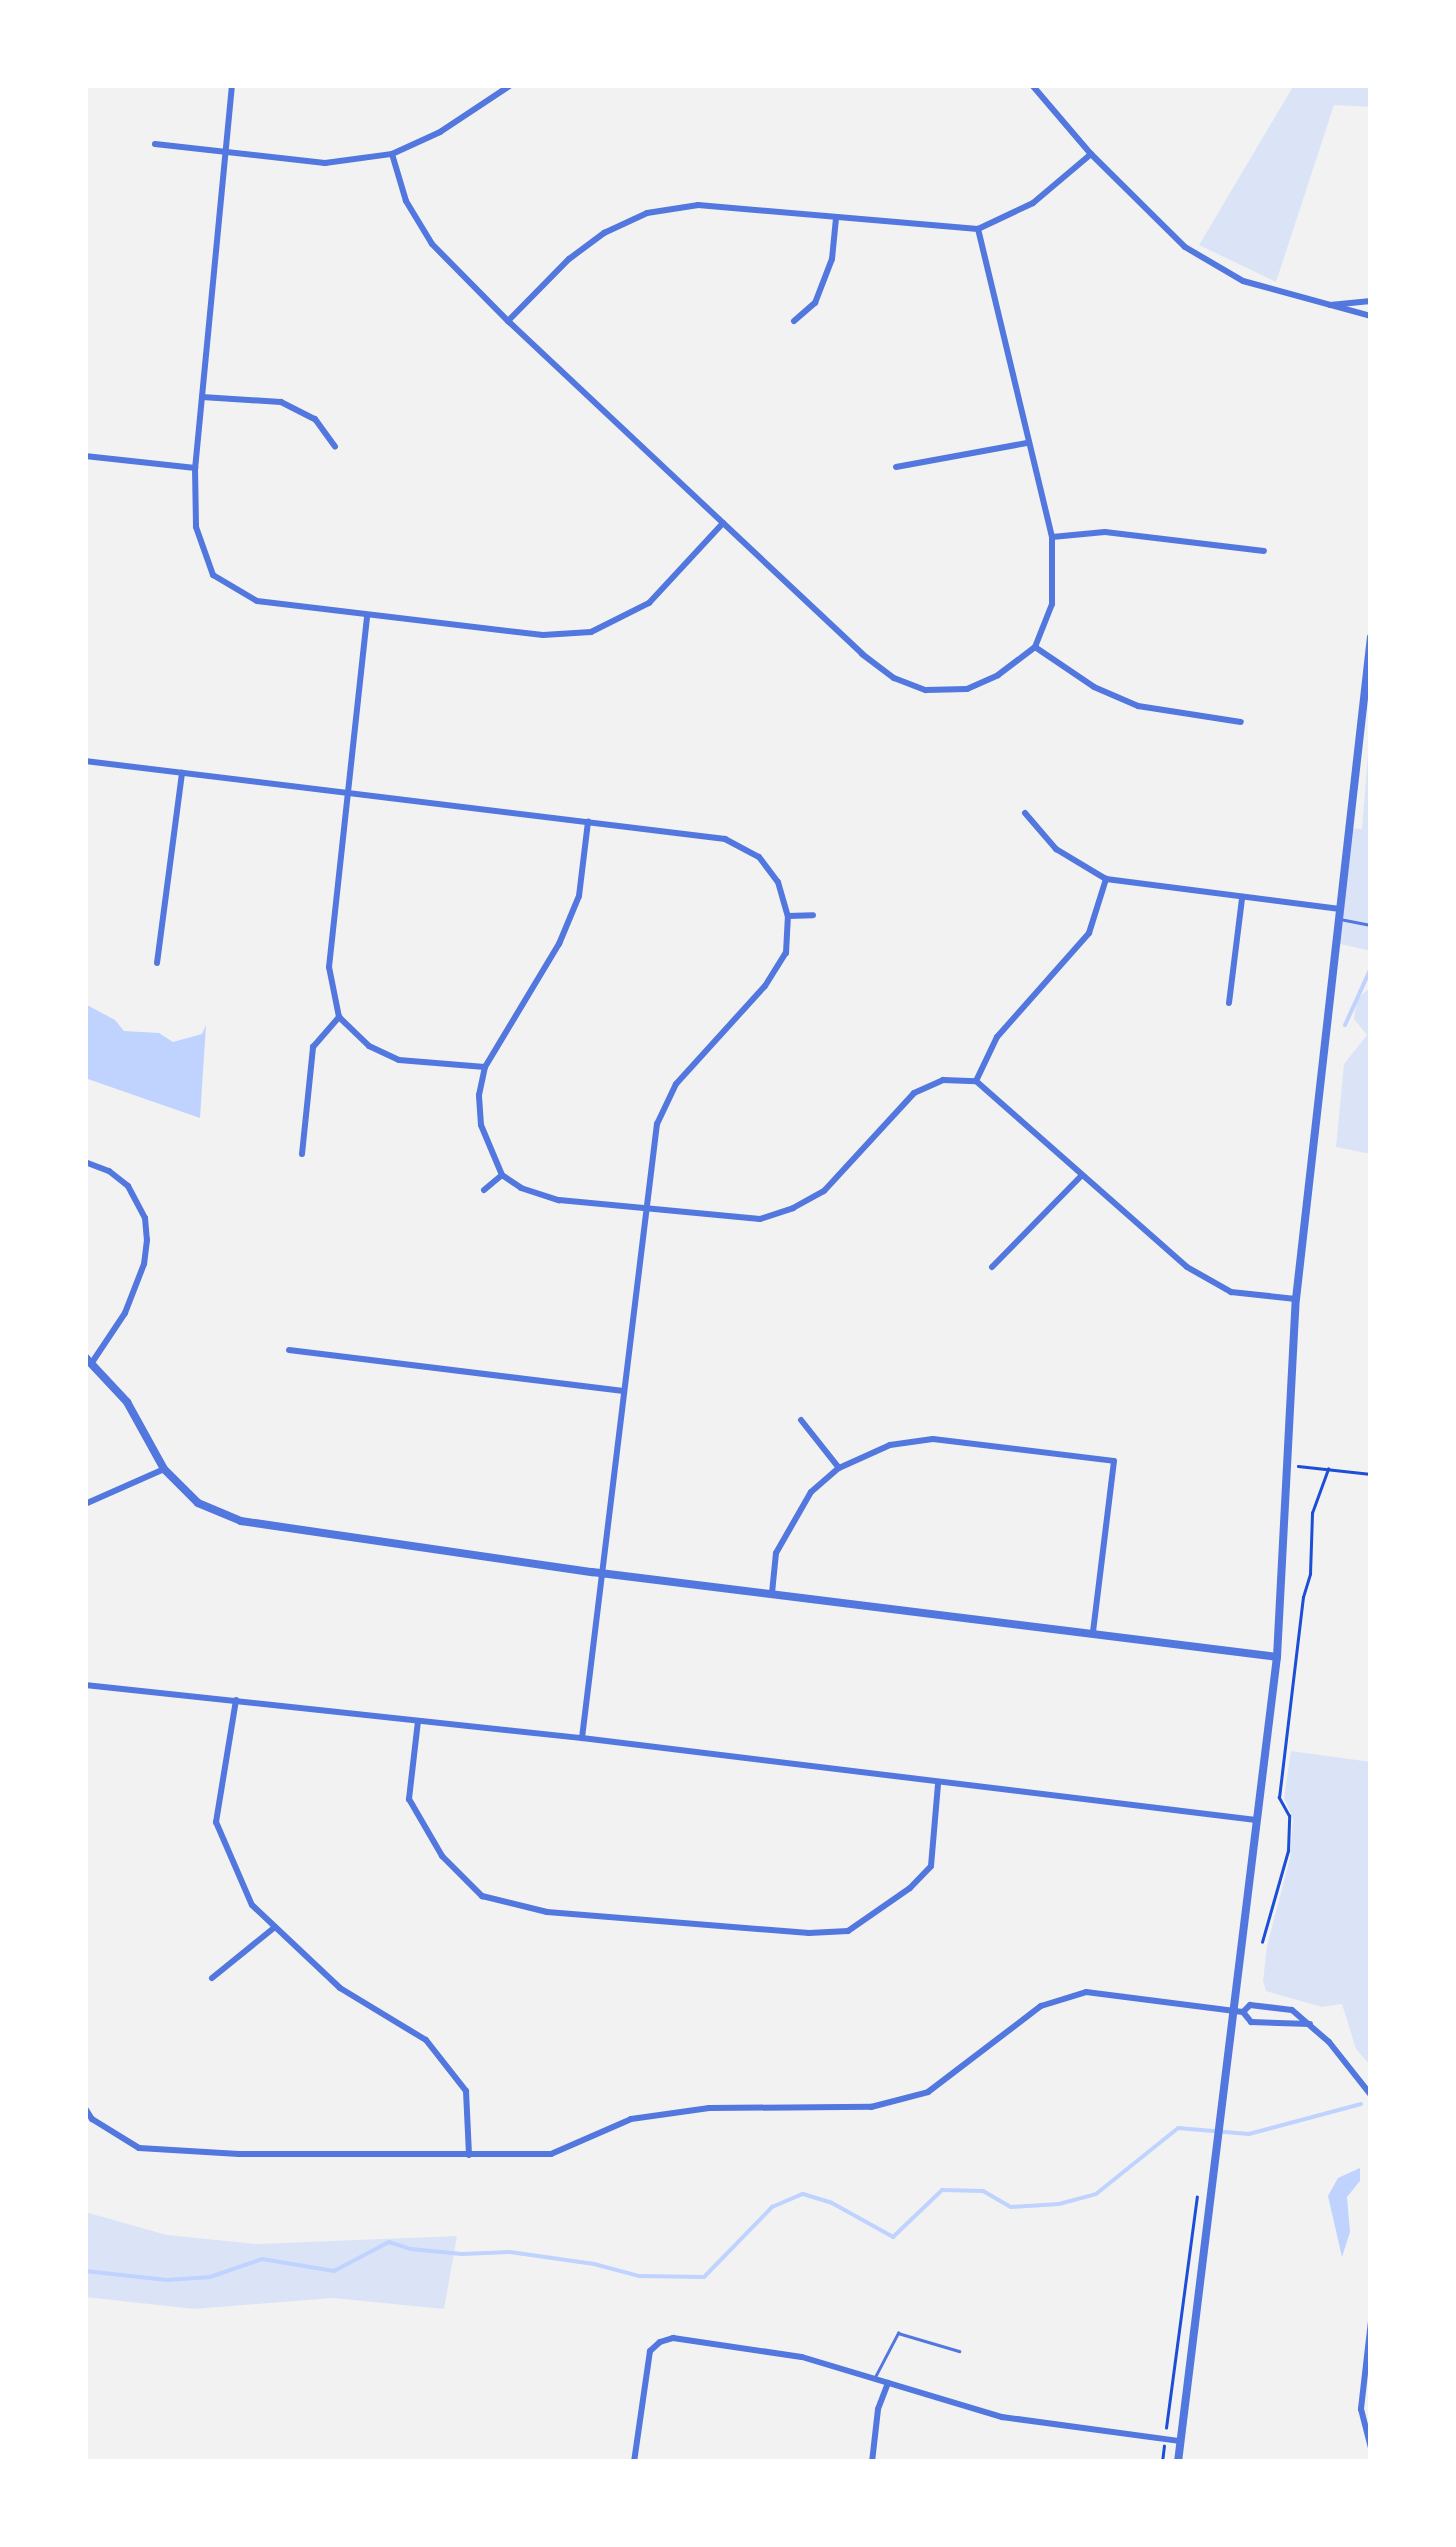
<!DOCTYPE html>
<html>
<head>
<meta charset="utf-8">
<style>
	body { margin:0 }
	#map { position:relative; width:1456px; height:2547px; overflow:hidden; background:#f2f2f2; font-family:Overpass,sans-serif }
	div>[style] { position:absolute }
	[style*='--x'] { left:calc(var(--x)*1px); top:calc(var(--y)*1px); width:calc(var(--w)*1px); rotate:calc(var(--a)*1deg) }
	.green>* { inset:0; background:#dbe4f7 }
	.water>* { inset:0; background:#bfd3fe }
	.stream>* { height:4px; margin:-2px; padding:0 2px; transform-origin:2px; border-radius:2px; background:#bfd3fe }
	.path>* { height:2.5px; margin:-1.25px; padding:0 1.25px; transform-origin:1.25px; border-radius:1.25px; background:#1d4ed8 }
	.service>* { height:2.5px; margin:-1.25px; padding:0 1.25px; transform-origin:1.25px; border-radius:1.25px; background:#5277de }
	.minor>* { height:6px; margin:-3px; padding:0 3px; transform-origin:3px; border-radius:3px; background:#5277de }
	.tertiary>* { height:8px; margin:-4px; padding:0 4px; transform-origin:4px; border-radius:4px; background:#5277de }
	span { translate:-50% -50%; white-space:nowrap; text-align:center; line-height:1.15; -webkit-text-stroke:8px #fff; paint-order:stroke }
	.frame { position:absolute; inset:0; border:88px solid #fff; pointer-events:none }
</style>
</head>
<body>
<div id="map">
	<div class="green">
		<div style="clip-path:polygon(1294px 85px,1371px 85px,1371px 107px,1334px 105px,1276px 282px,1199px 245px)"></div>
		<div style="clip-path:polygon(1371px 716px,1371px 951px,1336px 943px,1349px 828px,1362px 829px)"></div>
		<div style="clip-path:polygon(1371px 987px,1371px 1154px,1336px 1147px,1344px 1064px,1367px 1035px,1354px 1019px,1357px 999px)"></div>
		<div style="clip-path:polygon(1291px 1751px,1371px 1762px,1371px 2066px,1356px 2049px,1342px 2004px,1322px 2007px,1266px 1991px,1263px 1981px,1267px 1946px,1290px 1858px,1293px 1818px,1284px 1798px)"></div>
		<div style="clip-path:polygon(85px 2212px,167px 2235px,257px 2244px,457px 2236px,444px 2309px,332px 2298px,194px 2309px,85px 2297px)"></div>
	</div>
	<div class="water">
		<div style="clip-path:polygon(85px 1004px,115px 1020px,124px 1031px,159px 1033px,173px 1042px,202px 1034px,206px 1025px,200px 1118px,85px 1078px)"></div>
		<div style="clip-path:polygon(1360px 2168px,1360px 2181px,1347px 2197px,1350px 2232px,1342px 2257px,1328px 2196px,1338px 2178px)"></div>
	</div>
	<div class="stream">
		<div style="--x:1345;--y:1025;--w:63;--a:-65.5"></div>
		<div style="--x:85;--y:2271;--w:82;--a:6.3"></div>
		<div style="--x:167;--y:2280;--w:43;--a:-4"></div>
		<div style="--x:210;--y:2277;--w:55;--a:-19.1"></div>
		<div style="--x:262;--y:2259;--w:73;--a:9.5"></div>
		<div style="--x:334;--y:2271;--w:62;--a:-27.8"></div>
		<div style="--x:389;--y:2242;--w:23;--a:18"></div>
		<div style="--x:411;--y:2249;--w:51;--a:5.6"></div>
		<div style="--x:462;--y:2254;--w:48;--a:-2.4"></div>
		<div style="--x:510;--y:2252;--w:85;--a:8.1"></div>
		<div style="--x:594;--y:2264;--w:47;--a:14.9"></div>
		<div style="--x:639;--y:2276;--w:65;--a:0.9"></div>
		<div style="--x:704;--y:2277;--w:98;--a:-45.8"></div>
		<div style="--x:772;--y:2207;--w:34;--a:-23"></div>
		<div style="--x:803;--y:2194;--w:30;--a:17"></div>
		<div style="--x:832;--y:2203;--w:70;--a:29.1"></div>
		<div style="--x:893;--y:2237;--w:68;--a:-43.8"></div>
		<div style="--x:942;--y:2190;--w:41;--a:1.4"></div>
		<div style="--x:983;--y:2191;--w:32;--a:30"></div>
		<div style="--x:1011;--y:2207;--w:48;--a:-3.6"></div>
		<div style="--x:1059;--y:2204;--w:38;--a:-15"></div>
		<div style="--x:1096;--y:2194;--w:105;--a:-38.8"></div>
		<div style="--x:1178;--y:2128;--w:71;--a:4.8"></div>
		<div style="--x:1249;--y:2134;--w:116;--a:-15"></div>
	</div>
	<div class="path">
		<div style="--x:1298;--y:1466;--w:73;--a:6.3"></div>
		<div style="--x:1262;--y:1942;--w:95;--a:-74.1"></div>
		<div style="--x:1288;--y:1851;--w:35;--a:-88"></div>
		<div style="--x:1289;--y:1816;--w:21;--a:-119"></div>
		<div style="--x:1279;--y:1798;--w:202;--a:-83.2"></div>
		<div style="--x:1303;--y:1597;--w:24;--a:-73"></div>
		<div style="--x:1310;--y:1574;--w:61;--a:-88.1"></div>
		<div style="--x:1312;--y:1513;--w:47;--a:-70"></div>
		<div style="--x:1166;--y:2428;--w:233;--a:-82.4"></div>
		<div style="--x:1162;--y:2462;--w:16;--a:-83"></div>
	</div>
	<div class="service">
		<div style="--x:1340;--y:919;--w:32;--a:11"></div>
		<div style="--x:875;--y:2377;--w:50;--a:-62.4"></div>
		<div style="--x:898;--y:2333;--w:64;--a:16.4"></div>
	</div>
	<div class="minor">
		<div style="--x:232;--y:85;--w:385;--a:95.5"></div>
		<div style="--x:195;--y:468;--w:59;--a:89"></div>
		<div style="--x:196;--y:527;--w:51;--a:70.5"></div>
		<div style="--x:213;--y:575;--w:51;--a:30.6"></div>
		<div style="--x:257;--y:601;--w:288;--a:6.8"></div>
		<div style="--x:543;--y:635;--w:48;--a:-3.6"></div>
		<div style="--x:591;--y:632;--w:65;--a:-26.6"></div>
		<div style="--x:649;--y:603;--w:109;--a:-47.2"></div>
		<div style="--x:1032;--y:85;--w:91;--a:49.5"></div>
		<div style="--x:1091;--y:154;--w:132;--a:44.7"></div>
		<div style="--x:1185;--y:247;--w:67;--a:30.4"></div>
		<div style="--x:1243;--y:281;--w:133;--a:15.3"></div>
		<div style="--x:155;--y:144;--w:171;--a:6.4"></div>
		<div style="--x:325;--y:163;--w:68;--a:-7.7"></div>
		<div style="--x:392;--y:154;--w:53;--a:-24.6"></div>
		<div style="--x:440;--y:132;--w:85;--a:-33.5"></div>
		<div style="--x:392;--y:154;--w:49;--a:73.4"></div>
		<div style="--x:406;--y:201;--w:50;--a:58.8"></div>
		<div style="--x:432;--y:244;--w:108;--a:45.4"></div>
		<div style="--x:508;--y:321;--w:486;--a:43.2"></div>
		<div style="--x:862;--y:654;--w:40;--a:37"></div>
		<div style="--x:894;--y:678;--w:34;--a:21"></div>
		<div style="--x:926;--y:690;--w:41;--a:-1.4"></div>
		<div style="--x:967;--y:689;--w:34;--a:-24"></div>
		<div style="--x:998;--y:675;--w:46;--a:-37.1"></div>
		<div style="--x:1035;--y:647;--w:46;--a:-68.4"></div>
		<div style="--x:1052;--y:604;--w:67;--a:-90"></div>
		<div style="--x:1052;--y:537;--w:317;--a:-103.5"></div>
		<div style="--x:1330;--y:305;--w:41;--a:-5.6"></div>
		<div style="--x:508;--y:321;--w:87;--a:-45.5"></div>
		<div style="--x:569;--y:259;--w:44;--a:-36.6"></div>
		<div style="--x:604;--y:233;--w:47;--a:-24.9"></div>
		<div style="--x:647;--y:213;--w:52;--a:-8.9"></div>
		<div style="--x:698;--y:205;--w:281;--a:4.9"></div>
		<div style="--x:978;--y:229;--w:61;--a:-25.3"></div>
		<div style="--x:1033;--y:203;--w:76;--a:-40.2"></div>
		<div style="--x:794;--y:321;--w:28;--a:-41"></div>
		<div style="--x:815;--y:303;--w:47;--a:-68.9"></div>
		<div style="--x:832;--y:259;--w:41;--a:-84.4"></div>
		<div style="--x:202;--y:397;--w:79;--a:3.6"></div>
		<div style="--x:281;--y:402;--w:38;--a:27"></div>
		<div style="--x:315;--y:419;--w:34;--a:54"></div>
		<div style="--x:85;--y:456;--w:111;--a:6.2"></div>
		<div style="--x:896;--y:467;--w:133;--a:-10.4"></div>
		<div style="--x:1052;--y:537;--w:53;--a:-5.4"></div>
		<div style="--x:1105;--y:532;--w:160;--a:6.8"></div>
		<div style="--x:1035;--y:647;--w:71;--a:34.1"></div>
		<div style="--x:1094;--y:687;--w:48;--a:23.4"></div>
		<div style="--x:1138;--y:706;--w:104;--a:8.8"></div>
		<div style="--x:85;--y:761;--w:645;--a:6.95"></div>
		<div style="--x:725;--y:839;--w:38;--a:28"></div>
		<div style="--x:759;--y:857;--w:31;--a:53"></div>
		<div style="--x:778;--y:882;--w:35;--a:74"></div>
		<div style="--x:788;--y:916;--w:25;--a:-2"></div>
		<div style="--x:1025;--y:813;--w:48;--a:49.3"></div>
		<div style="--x:1056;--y:849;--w:58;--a:31"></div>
		<div style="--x:1106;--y:879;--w:236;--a:7.3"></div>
		<div style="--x:157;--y:963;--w:192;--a:-82.5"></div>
		<div style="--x:1229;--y:1003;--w:105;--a:-82.9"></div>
		<div style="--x:339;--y:1017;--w:51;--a:-101.3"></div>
		<div style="--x:329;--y:967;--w:354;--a:-83.8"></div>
		<div style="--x:339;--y:1017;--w:42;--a:44"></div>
		<div style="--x:369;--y:1046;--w:33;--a:25"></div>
		<div style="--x:399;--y:1060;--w:86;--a:4.7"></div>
		<div style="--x:976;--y:1081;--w:49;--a:-64.5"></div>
		<div style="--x:997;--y:1037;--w:139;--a:-48.5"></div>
		<div style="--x:1089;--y:933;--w:57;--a:-72.5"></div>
		<div style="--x:302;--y:1154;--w:108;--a:-84.1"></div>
		<div style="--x:313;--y:1047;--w:40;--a:-49"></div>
		<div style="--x:85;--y:1162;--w:26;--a:21"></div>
		<div style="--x:109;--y:1171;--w:24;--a:38"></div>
		<div style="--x:128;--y:1186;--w:36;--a:62"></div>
		<div style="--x:145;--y:1218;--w:22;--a:85"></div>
		<div style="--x:147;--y:1240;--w:24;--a:97"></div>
		<div style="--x:144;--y:1264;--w:53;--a:111.2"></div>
		<div style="--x:125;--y:1313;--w:58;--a:123.7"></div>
		<div style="--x:502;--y:1175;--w:23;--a:34"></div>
		<div style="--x:521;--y:1188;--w:40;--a:18"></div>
		<div style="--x:559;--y:1200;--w:202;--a:5.4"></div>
		<div style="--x:760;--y:1219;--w:35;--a:-18"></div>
		<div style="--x:793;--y:1208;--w:35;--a:-29"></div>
		<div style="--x:824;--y:1191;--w:133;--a:-47.4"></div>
		<div style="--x:914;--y:1093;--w:32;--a:-24"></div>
		<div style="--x:943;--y:1080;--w:33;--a:2"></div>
		<div style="--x:976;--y:1081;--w:281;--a:41.4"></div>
		<div style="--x:1187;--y:1267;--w:51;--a:29.6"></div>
		<div style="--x:1231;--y:1292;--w:65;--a:6.1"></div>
		<div style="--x:484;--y:1190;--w:23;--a:-40"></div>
		<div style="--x:502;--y:1175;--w:54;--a:-112.8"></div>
		<div style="--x:481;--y:1125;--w:30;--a:-94"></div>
		<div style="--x:479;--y:1095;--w:29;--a:-78"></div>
		<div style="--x:485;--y:1067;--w:144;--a:-59"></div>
		<div style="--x:559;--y:944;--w:52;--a:-67.4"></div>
		<div style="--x:579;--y:896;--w:75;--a:-83.1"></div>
		<div style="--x:992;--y:1267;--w:127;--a:-45.6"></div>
		<div style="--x:289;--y:1350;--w:337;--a:7"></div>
		<div style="--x:801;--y:1420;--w:61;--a:51.6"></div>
		<div style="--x:85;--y:1504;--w:86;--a:-23.9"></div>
		<div style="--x:772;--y:1593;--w:40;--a:-84.3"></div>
		<div style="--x:776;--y:1553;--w:70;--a:-60.2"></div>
		<div style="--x:811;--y:1492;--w:37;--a:-41"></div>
		<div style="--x:839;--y:1468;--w:56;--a:-24.3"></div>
		<div style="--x:890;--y:1445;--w:43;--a:-7.9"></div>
		<div style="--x:933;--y:1439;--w:182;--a:6.9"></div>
		<div style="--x:1114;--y:1461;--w:172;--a:97"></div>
		<div style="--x:85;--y:1685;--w:500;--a:6.1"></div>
		<div style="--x:582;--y:1738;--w:679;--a:6.94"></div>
		<div style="--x:236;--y:1700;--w:124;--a:99.3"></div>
		<div style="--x:216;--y:1822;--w:90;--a:66.6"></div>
		<div style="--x:252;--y:1905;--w:121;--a:43.3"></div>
		<div style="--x:340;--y:1988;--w:100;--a:31.2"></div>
		<div style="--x:426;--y:2040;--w:65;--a:51.9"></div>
		<div style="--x:466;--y:2091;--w:64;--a:87.3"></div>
		<div style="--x:418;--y:1721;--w:79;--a:96.6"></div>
		<div style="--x:409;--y:1799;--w:66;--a:59.9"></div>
		<div style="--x:442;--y:1856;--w:57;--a:45"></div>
		<div style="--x:482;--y:1896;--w:67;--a:13.8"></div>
		<div style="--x:547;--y:1912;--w:263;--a:4.6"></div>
		<div style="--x:809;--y:1933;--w:39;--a:-3"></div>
		<div style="--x:848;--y:1931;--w:75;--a:-34.7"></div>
		<div style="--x:910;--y:1888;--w:30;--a:-46"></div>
		<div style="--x:931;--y:1866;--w:81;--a:-85.1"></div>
		<div style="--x:582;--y:1738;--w:619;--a:-83.04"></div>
		<div style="--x:657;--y:1124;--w:44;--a:-64.6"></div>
		<div style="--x:676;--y:1084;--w:132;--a:-47.8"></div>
		<div style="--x:765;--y:986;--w:39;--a:-58"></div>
		<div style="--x:786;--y:953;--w:37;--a:-87"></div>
		<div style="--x:212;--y:1978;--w:81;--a:-39"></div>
		<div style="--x:1243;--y:2012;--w:10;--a:-45"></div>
		<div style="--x:1250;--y:2005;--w:42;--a:6.8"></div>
		<div style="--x:1292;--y:2010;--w:49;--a:40.9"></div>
		<div style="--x:1329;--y:2042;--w:68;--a:51.6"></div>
		<div style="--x:85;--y:2108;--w:13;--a:58"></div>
		<div style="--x:92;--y:2119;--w:55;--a:31.7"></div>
		<div style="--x:139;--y:2148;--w:100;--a:3.4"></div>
		<div style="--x:239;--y:2154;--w:312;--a:0"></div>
		<div style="--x:551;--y:2154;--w:87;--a:-23.6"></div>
		<div style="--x:631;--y:2119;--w:79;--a:-8"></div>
		<div style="--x:709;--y:2108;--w:162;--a:-0.4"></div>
		<div style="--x:871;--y:2107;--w:59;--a:-14.7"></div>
		<div style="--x:928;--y:2092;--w:142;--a:-37.3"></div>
		<div style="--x:1041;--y:2006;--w:47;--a:-17.3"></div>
		<div style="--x:1086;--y:1992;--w:158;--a:7.3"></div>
		<div style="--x:1243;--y:2012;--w:13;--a:51"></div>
		<div style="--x:1251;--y:2022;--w:59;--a:1.9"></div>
		<div style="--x:1371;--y:2321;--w:89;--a:96.5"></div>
		<div style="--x:1361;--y:2409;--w:40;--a:75.6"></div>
		<div style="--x:634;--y:2462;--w:112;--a:-81.8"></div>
		<div style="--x:650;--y:2351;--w:13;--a:-42"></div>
		<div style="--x:660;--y:2342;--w:14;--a:-17"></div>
		<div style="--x:673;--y:2338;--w:130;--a:8.4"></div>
		<div style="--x:802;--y:2357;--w:209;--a:16.7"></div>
		<div style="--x:1002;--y:2417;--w:180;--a:7.7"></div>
		<div style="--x:872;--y:2462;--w:53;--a:-83.5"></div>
		<div style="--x:878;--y:2409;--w:28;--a:-69"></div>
	</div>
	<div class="tertiary">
		<div style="--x:85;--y:1357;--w:62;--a:47"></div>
		<div style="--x:127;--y:1402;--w:77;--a:61.1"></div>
		<div style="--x:164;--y:1469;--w:48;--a:45"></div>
		<div style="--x:198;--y:1503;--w:47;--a:22.7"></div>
		<div style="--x:241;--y:1521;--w:355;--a:8.3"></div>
		<div style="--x:592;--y:1572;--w:690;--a:7.07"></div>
		<div style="--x:1178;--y:2462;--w:811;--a:-82.99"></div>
		<div style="--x:1277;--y:1657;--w:359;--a:-87"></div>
		<div style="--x:1296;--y:1299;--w:666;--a:-83.54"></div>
	</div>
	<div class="frame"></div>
</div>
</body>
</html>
